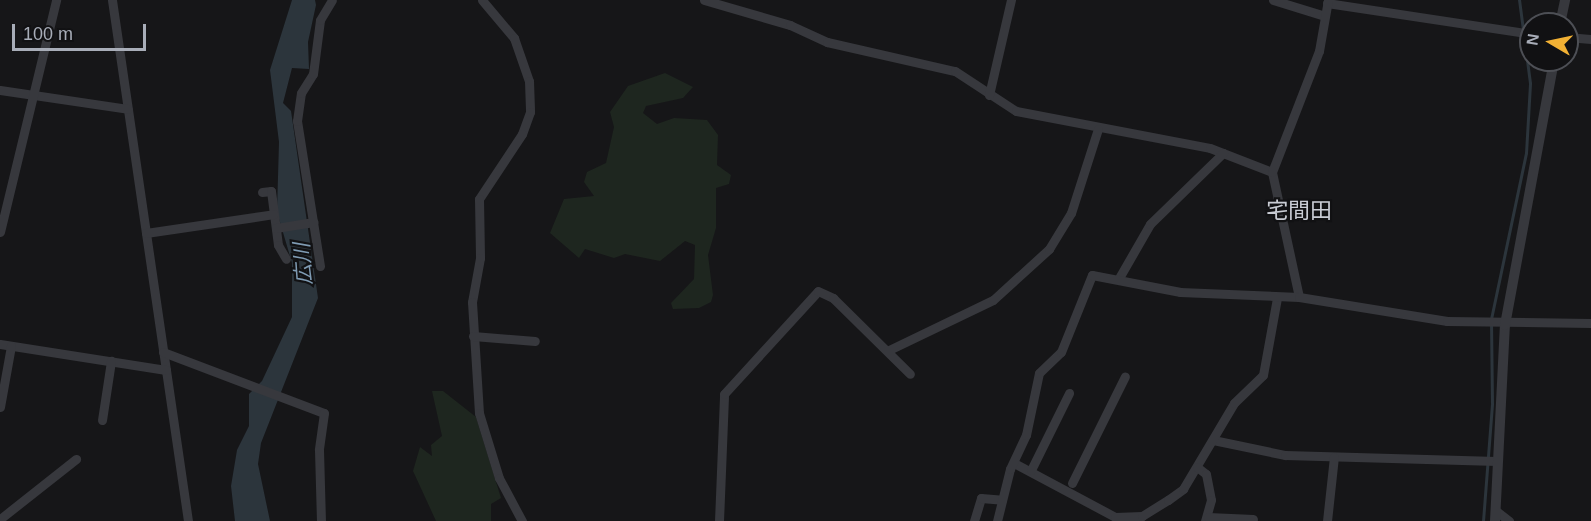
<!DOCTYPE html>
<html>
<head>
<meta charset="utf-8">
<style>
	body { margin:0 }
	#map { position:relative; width:1591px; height:521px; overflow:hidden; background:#161618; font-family:Arial,"Noto Sans JP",sans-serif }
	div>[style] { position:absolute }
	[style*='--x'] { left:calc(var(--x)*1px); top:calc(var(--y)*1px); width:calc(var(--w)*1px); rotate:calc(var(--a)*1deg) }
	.green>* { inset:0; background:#1e261f }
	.water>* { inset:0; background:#2c353c }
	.stream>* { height:3px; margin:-1.5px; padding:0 1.5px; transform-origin:1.5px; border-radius:1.5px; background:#2c353c }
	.minor>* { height:9px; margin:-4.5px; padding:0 4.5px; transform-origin:4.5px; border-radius:4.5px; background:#37383d }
	.tertiary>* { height:10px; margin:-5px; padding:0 5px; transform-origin:5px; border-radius:5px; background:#37383d }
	span { translate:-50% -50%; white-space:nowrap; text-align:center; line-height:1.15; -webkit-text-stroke:4.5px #111113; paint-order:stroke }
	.water-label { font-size:21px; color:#7f9bb3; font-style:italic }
	.quarter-label { font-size:22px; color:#c9ccd4 }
	.north { position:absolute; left:1519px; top:12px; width:60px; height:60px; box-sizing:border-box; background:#111113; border:2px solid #4d4f55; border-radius:50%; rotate:279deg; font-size:16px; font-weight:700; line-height:24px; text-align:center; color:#a8adb8 }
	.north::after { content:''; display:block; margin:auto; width:21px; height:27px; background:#f2b134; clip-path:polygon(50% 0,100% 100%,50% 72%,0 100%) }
	.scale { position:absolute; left:12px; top:24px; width:134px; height:27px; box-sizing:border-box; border:3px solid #a8adb8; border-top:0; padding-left:8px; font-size:18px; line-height:21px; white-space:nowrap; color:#a8adb8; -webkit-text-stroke:4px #111113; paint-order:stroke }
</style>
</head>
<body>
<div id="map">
	<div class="green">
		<div style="clip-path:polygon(665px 73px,693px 87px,683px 98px,646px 106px,643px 113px,657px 124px,674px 118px,707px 120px,718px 135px,717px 165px,731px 175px,729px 184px,716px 188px,716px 228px,708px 255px,713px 295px,711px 302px,699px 308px,673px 309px,671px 303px,694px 279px,695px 245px,685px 241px,660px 261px,625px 254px,614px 258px,585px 249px,579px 258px,550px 233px,564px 199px,594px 196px,584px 182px,587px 172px,606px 163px,614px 127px,610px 112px,628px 86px)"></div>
		<div style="clip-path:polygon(432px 391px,443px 391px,476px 417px,501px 498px,491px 504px,491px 521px,436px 521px,413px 471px,420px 447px,432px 456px,431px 445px,442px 436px)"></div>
	</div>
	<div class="water">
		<div style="clip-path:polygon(292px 0,315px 0,316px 5px,308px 42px,309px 69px,292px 68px,283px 103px,291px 111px,318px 298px,261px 443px,258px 464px,270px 521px,235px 521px,231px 486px,237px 450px,249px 426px,249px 394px,262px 381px,292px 317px,292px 263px,277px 212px,279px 142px,270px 70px)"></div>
	</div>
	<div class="stream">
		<div style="--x:1483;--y:521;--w:118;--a:-85.6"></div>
		<div style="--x:1492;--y:403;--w:84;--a:-90.7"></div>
		<div style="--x:1491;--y:319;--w:170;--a:-78.1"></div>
		<div style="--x:1526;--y:153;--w:70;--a:-86.7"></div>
		<div style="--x:1530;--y:83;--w:84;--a:-97.5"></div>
	</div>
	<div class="minor">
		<div style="--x:112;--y:0;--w:527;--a:81.7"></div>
		<div style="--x:482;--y:0;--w:50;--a:49.9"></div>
		<div style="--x:514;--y:38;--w:46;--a:70.8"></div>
		<div style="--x:529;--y:81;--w:31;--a:88"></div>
		<div style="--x:530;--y:112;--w:23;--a:110"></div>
		<div style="--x:522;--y:134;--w:78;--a:123.5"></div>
		<div style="--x:479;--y:199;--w:59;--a:89"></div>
		<div style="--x:480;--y:258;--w:45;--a:100.3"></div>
		<div style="--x:472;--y:302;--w:111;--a:86.4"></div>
		<div style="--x:479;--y:413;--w:68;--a:72.9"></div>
		<div style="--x:499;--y:478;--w:49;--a:61.9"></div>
		<div style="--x:704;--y:0;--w:90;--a:16.2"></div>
		<div style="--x:790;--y:25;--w:41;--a:24.7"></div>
		<div style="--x:827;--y:42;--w:131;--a:12.8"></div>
		<div style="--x:955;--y:71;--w:73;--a:33.3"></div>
		<div style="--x:1016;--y:111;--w:197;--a:10.8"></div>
		<div style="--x:1210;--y:148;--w:66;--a:21.2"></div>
		<div style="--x:1273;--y:0;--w:54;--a:17.1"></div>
		<div style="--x:1327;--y:3;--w:206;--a:8.6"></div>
		<div style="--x:1567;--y:37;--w:24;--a:5"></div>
		<div style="--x:0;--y:90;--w:129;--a:8.4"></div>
		<div style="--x:989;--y:95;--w:98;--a:-77"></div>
		<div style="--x:262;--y:192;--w:9;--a:-6"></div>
		<div style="--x:271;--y:191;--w:54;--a:82.6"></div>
		<div style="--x:278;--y:245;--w:16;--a:60"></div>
		<div style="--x:276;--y:228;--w:38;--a:-9"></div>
		<div style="--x:0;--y:232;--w:239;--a:-76.4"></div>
		<div style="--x:146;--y:233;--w:129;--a:-8.4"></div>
		<div style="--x:320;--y:266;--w:147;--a:-99"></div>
		<div style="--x:297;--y:121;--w:28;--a:-82"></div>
		<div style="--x:301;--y:93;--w:22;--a:-58"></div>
		<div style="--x:313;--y:74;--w:54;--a:-82.6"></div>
		<div style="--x:320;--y:20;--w:23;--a:-59"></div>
		<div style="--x:1119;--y:278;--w:62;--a:-60.1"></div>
		<div style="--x:1150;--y:224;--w:102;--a:-44.2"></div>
		<div style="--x:1299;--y:297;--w:128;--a:-102.2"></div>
		<div style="--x:1272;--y:172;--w:130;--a:-68.8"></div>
		<div style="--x:1319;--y:51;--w:52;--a:-80"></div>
		<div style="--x:473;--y:336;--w:62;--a:4.6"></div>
		<div style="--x:0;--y:344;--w:168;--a:8.9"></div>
		<div style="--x:889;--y:350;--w:115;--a:-25.7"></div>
		<div style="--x:993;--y:300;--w:76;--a:-42.3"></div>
		<div style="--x:1049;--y:249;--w:42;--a:-58.6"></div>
		<div style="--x:1071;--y:213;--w:88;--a:-72.2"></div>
		<div style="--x:163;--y:352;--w:172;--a:20.8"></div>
		<div style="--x:324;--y:413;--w:37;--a:98"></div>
		<div style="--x:319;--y:450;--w:71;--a:88.4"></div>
		<div style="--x:0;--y:407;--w:62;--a:-79.8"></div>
		<div style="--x:102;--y:420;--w:60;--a:-81.3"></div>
		<div style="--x:1213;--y:440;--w:74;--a:11.8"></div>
		<div style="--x:1285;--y:455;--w:212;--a:1.6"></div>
		<div style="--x:1014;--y:463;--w:115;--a:28.1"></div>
		<div style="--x:1115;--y:517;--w:27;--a:-2"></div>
		<div style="--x:1142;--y:516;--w:31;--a:-32"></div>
		<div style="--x:1168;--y:500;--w:19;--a:-36"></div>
		<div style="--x:1183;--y:489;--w:100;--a:-59.3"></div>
		<div style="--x:1234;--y:403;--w:40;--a:-44"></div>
		<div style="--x:1263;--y:375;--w:78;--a:-79.7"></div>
		<div style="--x:1197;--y:467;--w:11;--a:38"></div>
		<div style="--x:1206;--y:474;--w:26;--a:79"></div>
		<div style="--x:1211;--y:500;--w:22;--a:106"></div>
		<div style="--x:1031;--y:470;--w:86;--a:-63.7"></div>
		<div style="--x:1072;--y:483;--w:119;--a:-63.6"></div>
		<div style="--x:1495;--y:510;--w:18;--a:38"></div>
		<div style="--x:1208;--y:517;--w:45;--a:2.5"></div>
		<div style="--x:0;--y:519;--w:97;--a:-38.3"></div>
		<div style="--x:719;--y:521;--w:127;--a:-87.7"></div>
		<div style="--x:724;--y:394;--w:139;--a:-47.6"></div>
		<div style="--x:818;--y:291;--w:17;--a:25"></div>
		<div style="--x:833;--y:298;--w:108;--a:44.6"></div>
		<div style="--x:974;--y:521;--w:24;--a:-73"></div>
		<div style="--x:981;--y:498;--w:21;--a:5"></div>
		<div style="--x:997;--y:521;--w:54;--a:-76"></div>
		<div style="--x:1010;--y:469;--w:38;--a:-65"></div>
		<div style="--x:1026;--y:435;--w:63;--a:-78.2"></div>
		<div style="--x:1039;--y:373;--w:30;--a:-44"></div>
		<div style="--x:1061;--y:352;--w:83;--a:-68.1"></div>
		<div style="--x:1092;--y:275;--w:90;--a:10.9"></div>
		<div style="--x:1180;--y:292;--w:119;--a:2.4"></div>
		<div style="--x:1299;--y:297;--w:150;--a:9.2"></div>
		<div style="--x:1447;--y:321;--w:144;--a:0.8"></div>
		<div style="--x:1327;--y:521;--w:64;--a:-83.8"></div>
	</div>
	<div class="tertiary">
		<div style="--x:1560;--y:24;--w:25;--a:-78"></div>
		<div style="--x:1495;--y:521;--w:196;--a:-87.1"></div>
		<div style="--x:1505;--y:325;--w:269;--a:-79.5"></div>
	</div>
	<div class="water-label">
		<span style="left:303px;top:264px;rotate:-94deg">広川</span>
	</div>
	<div class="quarter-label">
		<span style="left:1299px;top:211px">宅間田</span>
	</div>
	<div class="north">N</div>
	<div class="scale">100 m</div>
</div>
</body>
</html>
